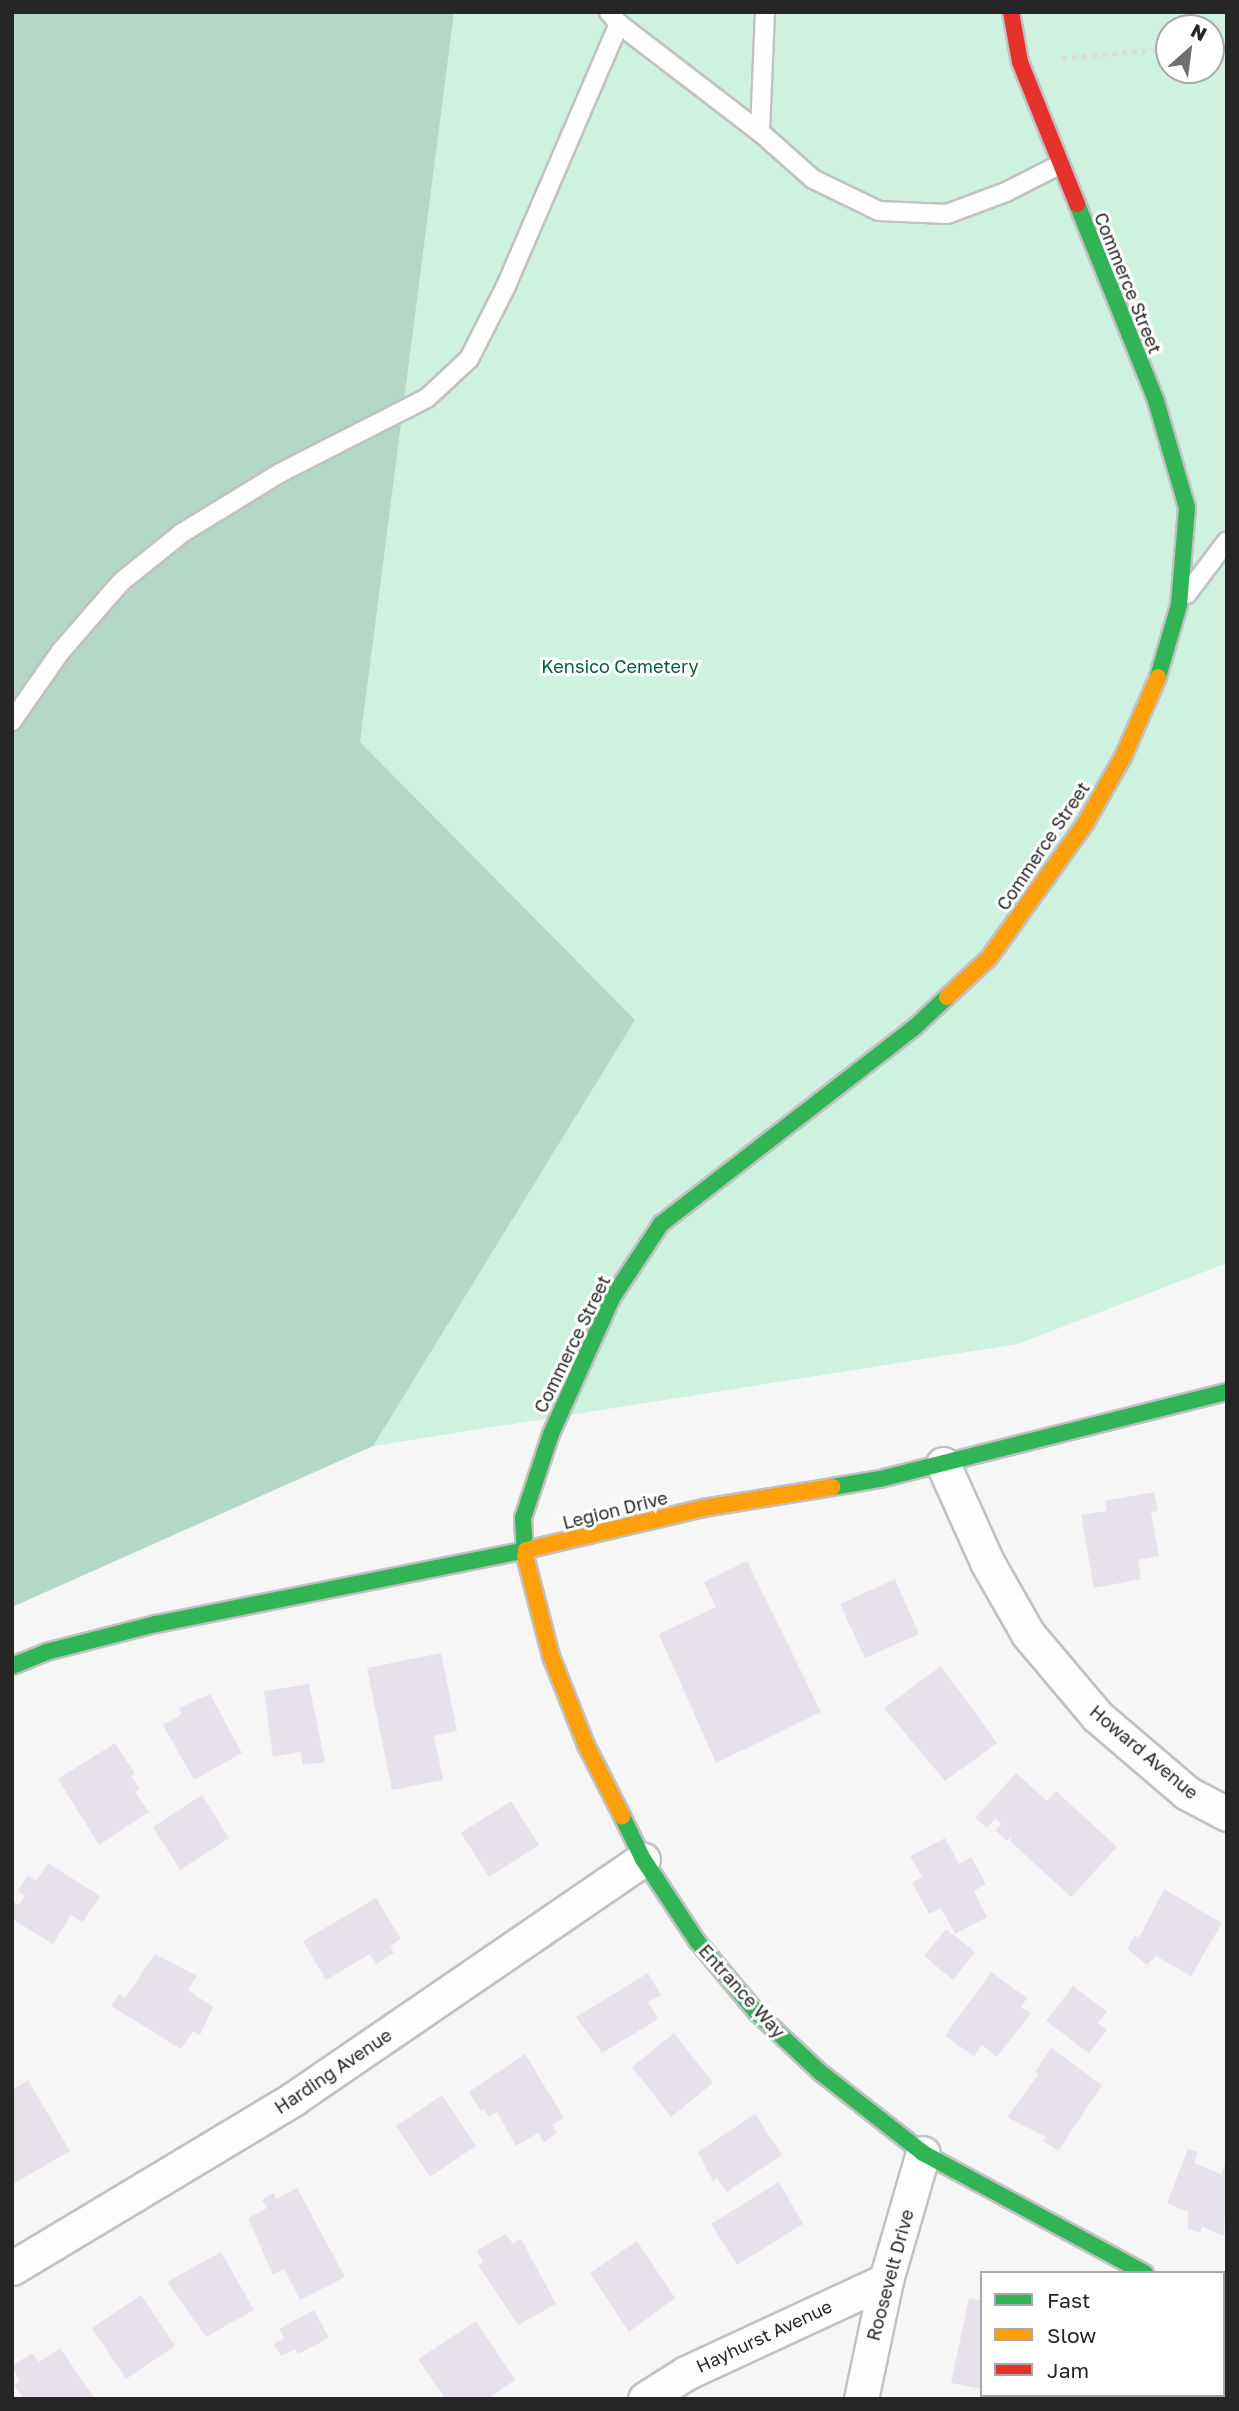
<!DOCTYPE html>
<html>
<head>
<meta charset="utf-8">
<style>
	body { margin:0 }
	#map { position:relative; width:1239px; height:2411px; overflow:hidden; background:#f6f6f7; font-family:"Golos Text",sans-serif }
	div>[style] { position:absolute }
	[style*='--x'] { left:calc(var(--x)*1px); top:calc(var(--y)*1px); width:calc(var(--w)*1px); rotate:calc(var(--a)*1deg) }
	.green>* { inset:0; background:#cef1e0 }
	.forest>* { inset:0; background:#b4d8c7 }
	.building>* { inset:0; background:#e7e1ec }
	.path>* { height:4.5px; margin-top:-2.25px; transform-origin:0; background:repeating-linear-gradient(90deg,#dcdcdc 0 5px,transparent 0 10px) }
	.roads { filter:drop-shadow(2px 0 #c1c1c2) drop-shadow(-2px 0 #c1c1c2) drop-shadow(0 2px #c1c1c2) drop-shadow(0 -2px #c1c1c2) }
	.lane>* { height:18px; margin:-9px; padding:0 9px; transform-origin:9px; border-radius:9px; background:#fefefe }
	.street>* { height:33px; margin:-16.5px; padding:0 16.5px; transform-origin:16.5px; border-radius:16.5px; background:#fefefe }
	.fast>* { height:16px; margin:-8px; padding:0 8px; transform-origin:8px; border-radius:8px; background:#30b455 }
	.slow>* { height:16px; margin:-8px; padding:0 8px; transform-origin:8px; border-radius:8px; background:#ff9f0a }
	.jam>* { height:16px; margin:-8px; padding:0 8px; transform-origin:8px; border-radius:8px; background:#e5322d }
	span { translate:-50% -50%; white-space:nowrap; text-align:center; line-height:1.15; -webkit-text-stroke:6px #fff; paint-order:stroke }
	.street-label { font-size:18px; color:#272627 }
	.park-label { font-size:18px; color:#065b3e }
	.frame { position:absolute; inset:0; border:14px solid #272627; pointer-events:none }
	.legend { position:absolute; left:980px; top:2271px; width:245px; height:126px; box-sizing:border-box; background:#fff; border:2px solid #a9a8a9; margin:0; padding:9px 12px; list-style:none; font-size:21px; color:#272627 }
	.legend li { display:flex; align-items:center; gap:14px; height:35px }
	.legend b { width:35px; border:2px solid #a9a8a9 }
	.north { position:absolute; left:1155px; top:14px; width:70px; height:70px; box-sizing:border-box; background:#fff; border:2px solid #a9a8a9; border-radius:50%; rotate:28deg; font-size:19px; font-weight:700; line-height:28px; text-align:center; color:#272627 }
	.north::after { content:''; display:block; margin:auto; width:24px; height:32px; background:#6f6f70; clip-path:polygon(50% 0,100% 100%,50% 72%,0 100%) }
</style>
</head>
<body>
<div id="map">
	<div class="green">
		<div style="clip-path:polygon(evenodd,12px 12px,1227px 12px,1227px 1263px,1018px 1344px,373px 1446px,12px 1607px,12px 12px,1169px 28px,1211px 28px,1211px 70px,1169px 70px,1169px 28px)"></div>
	</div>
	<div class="forest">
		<div style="clip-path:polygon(12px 12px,454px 12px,360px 742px,635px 1020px,373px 1446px,12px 1607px)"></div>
	</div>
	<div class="building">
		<div style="clip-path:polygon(1154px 1492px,1158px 1511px,1151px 1512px,1159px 1556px,1138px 1560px,1141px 1579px,1094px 1588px,1081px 1515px,1107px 1511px,1105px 1501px)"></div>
		<div style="clip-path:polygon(747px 1561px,821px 1712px,716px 1763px,659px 1634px,716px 1607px,704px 1582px)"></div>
		<div style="clip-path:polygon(895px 1579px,919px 1634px,865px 1658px,840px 1604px)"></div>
		<div style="clip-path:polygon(441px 1653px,457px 1731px,434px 1736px,443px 1780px,392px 1790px,367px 1668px)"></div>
		<div style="clip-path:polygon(941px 1666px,997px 1743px,945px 1781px,884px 1708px)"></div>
		<div style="clip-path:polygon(309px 1684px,325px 1762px,303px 1765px,300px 1752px,273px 1757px,264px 1691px)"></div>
		<div style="clip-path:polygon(210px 1694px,242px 1753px,194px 1780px,163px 1725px,182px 1714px,179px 1708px)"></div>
		<div style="clip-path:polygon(115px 1743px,135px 1774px,131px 1776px,140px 1789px,135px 1792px,149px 1812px,99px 1845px,58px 1779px)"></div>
		<div style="clip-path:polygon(1016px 1773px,1047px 1801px,1056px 1791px,1117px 1847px,1071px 1897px,1010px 1841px,1012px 1835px,1007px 1841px,995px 1830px,1001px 1824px,995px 1819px,987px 1828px,975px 1818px)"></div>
		<div style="clip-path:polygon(202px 1795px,229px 1838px,180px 1870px,153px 1827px)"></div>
		<div style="clip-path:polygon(511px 1801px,539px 1845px,489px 1877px,461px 1833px)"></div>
		<div style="clip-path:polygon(945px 1838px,959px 1864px,971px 1857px,986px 1884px,974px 1891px,987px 1917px,955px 1934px,941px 1908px,929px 1914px,912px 1883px,922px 1877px,910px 1856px)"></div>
		<div style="clip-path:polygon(48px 1863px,100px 1896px,83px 1922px,71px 1915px,53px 1944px,12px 1919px,12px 1901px,19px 1905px,25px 1896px,18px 1891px,28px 1875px,36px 1881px)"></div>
		<div style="clip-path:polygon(1164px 1889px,1222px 1923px,1191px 1976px,1156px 1956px,1147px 1965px,1127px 1949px,1135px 1935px,1139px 1938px)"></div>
		<div style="clip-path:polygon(376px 1898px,401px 1939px,390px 1946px,394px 1953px,376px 1964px,370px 1954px,326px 1980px,303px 1941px)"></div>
		<div style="clip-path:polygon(946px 1929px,975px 1952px,953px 1980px,924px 1956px)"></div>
		<div style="clip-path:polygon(155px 1954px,197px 1976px,188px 1990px,213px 2007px,200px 2035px,193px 2031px,181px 2049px,111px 2006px,119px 1994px,125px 1998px)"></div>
		<div style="clip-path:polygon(991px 1972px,1027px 1998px,1021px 2007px,1031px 2013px,997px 2057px,982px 2045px,974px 2056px,945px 2036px)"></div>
		<div style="clip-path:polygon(648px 1973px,661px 1995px,648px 2002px,658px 2019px,602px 2053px,576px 2017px)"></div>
		<div style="clip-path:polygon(1073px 1986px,1107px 2012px,1098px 2023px,1107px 2030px,1089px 2053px,1046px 2021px)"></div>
		<div style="clip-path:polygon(674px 2033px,713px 2083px,671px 2117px,632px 2067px)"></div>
		<div style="clip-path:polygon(1051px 2048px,1102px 2085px,1058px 2151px,1043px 2141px,1046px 2137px,1007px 2117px,1039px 2074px,1035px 2072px)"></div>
		<div style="clip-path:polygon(525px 2054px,564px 2118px,552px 2125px,557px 2133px,544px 2142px,538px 2133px,516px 2146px,497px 2112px,489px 2117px,484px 2109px,481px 2111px,469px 2092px)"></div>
		<div style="clip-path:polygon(28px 2080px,70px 2151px,13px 2184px,12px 2090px)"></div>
		<div style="clip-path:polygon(442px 2095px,476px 2146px,430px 2177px,396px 2126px)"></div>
		<div style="clip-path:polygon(755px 2114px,782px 2155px,727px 2192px,717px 2178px,713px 2181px,698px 2152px)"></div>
		<div style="clip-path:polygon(1188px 2149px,1198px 2152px,1194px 2163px,1221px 2174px,1227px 2160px,1224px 2236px,1202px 2227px,1200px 2233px,1188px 2229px,1188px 2212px,1167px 2203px)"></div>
		<div style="clip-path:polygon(779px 2182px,803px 2224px,737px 2265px,711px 2224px)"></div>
		<div style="clip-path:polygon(297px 2188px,345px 2277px,300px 2300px,284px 2269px,273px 2275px,248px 2218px,267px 2208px,262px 2200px,274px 2193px,276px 2199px)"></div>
		<div style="clip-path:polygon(506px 2234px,513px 2244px,521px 2239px,556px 2304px,518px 2325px,478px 2265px,483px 2262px,477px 2250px)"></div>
		<div style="clip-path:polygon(637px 2241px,675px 2298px,629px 2332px,590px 2273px)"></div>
		<div style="clip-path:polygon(221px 2252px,254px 2310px,206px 2337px,167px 2282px)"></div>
		<div style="clip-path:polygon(141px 2295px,175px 2346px,126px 2379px,92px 2328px)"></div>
		<div style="clip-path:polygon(969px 2298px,982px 2301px,982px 2389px,951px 2383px)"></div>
		<div style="clip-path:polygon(314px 2310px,329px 2338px,298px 2354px,295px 2349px,281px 2356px,274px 2344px,284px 2338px,279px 2329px)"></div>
		<div style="clip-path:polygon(476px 2321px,515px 2380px,487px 2399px,445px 2399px,418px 2359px)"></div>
		<div style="clip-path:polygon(60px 2348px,95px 2399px,24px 2399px,14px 2385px,20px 2381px,12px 2366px,32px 2353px,39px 2362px)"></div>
		<div style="clip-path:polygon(1062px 2395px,1121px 2395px,1061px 2399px)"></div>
	</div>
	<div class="path">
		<div style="--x:1211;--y:44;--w:16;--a:-7"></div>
		<div style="--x:1062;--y:58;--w:107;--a:-5.3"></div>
	</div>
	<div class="roads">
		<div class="lane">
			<div style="--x:609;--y:12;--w:16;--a:50"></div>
			<div style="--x:619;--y:24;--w:178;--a:37.5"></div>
			<div style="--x:765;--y:12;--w:120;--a:92.4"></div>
			<div style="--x:760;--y:132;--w:71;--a:41.6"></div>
			<div style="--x:813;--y:179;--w:73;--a:25.9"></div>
			<div style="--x:879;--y:211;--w:68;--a:2.5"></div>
			<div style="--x:947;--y:214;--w:63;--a:-20.4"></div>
			<div style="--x:1006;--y:192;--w:59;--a:-27"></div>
			<div style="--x:1187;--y:594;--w:66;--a:-53"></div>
			<div style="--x:12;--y:721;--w:85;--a:-55"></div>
			<div style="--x:61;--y:651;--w:91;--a:-49"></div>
			<div style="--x:121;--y:582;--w:78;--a:-38.8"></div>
			<div style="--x:182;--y:533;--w:115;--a:-31.5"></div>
			<div style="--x:280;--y:473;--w:165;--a:-27"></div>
			<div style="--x:427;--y:398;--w:57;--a:-42.9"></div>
			<div style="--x:469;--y:359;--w:82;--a:-63.1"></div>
			<div style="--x:506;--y:286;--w:285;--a:-66.7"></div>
		</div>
		<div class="street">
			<div style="--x:943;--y:1464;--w:107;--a:65.8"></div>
			<div style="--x:987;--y:1562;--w:83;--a:60.3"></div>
			<div style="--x:1028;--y:1634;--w:107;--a:49.9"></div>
			<div style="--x:1097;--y:1716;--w:118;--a:40.5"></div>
			<div style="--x:1187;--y:1793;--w:45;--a:27.7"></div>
			<div style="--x:12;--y:2268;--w:328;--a:-31"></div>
			<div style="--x:293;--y:2099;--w:424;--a:-34.4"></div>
			<div style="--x:1223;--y:2302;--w:4;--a:14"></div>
			<div style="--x:645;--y:2399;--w:49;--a:-32.4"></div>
			<div style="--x:686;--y:2373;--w:221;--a:-24.9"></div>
			<div style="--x:861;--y:2399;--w:122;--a:-78.1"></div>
			<div style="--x:886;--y:2280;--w:132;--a:-73.8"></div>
		</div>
		<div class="fast">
			<div style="--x:1077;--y:204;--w:212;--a:68.1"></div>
			<div style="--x:1156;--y:401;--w:111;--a:73.8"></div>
			<div style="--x:1187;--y:508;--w:97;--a:94.7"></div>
			<div style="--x:1179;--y:605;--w:75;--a:106.3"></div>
			<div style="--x:832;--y:1487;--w:49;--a:-9.5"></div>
			<div style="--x:880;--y:1479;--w:358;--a:-14.1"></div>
			<div style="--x:525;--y:1556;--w:38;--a:-93"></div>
			<div style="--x:523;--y:1518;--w:89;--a:-71.6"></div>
			<div style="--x:551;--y:1434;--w:149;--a:-65.8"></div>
			<div style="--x:612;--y:1298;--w:89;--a:-56.5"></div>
			<div style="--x:661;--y:1224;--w:321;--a:-37.8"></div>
			<div style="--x:915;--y:1027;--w:44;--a:-43.2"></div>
			<div style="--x:12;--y:1666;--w:37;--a:-22"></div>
			<div style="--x:46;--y:1652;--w:114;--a:-14.3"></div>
			<div style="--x:156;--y:1624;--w:377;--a:-11.3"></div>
			<div style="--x:622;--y:1816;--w:48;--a:64"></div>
			<div style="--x:643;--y:1859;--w:98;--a:56.6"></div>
			<div style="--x:697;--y:1941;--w:94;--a:50.2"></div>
			<div style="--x:757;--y:2013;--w:88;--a:43.2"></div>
			<div style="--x:821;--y:2073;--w:130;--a:38.1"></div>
			<div style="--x:923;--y:2153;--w:252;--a:28.4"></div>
		</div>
		<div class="slow">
			<div style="--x:947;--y:997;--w:57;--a:-42.9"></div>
			<div style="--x:989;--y:958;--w:165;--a:-54.4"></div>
			<div style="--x:1085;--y:824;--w:79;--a:-60.5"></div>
			<div style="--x:1124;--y:755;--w:85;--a:-66.4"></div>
			<div style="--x:526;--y:1550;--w:182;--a:-13.3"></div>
			<div style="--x:703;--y:1508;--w:131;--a:-9.2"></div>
			<div style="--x:525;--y:1556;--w:103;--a:75.4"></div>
			<div style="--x:551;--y:1656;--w:96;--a:68.5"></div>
			<div style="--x:586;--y:1745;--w:80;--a:63.1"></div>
		</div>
		<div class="jam">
			<div style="--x:1011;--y:12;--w:51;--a:79.8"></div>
			<div style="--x:1020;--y:62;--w:153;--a:68.1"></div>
		</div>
	</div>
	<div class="street-label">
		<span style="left:1128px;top:283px;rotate:68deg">Commerce Street</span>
		<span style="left:1043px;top:846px;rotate:-56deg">Commerce Street</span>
		<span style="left:572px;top:1344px;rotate:-64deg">Commerce Street</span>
		<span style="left:615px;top:1510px;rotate:-14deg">Legion Drive</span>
		<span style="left:1144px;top:1752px;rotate:40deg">Howard Avenue</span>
		<span style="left:742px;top:1991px;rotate:48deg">Entrance Way</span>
		<span style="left:333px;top:2071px;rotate:-34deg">Harding Avenue</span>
		<span style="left:890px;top:2275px;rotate:-75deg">Roosevelt Drive</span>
		<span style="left:764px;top:2336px;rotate:-25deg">Hayhurst Avenue</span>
	</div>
	<div class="park-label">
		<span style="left:620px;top:666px">Kensico Cemetery</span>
	</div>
	<div class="frame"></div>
	<ul class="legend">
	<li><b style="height:9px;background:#30b455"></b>Fast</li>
	<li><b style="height:9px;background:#ff9f0a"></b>Slow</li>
	<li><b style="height:9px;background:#e5322d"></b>Jam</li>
	</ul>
	<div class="north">N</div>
</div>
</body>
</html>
